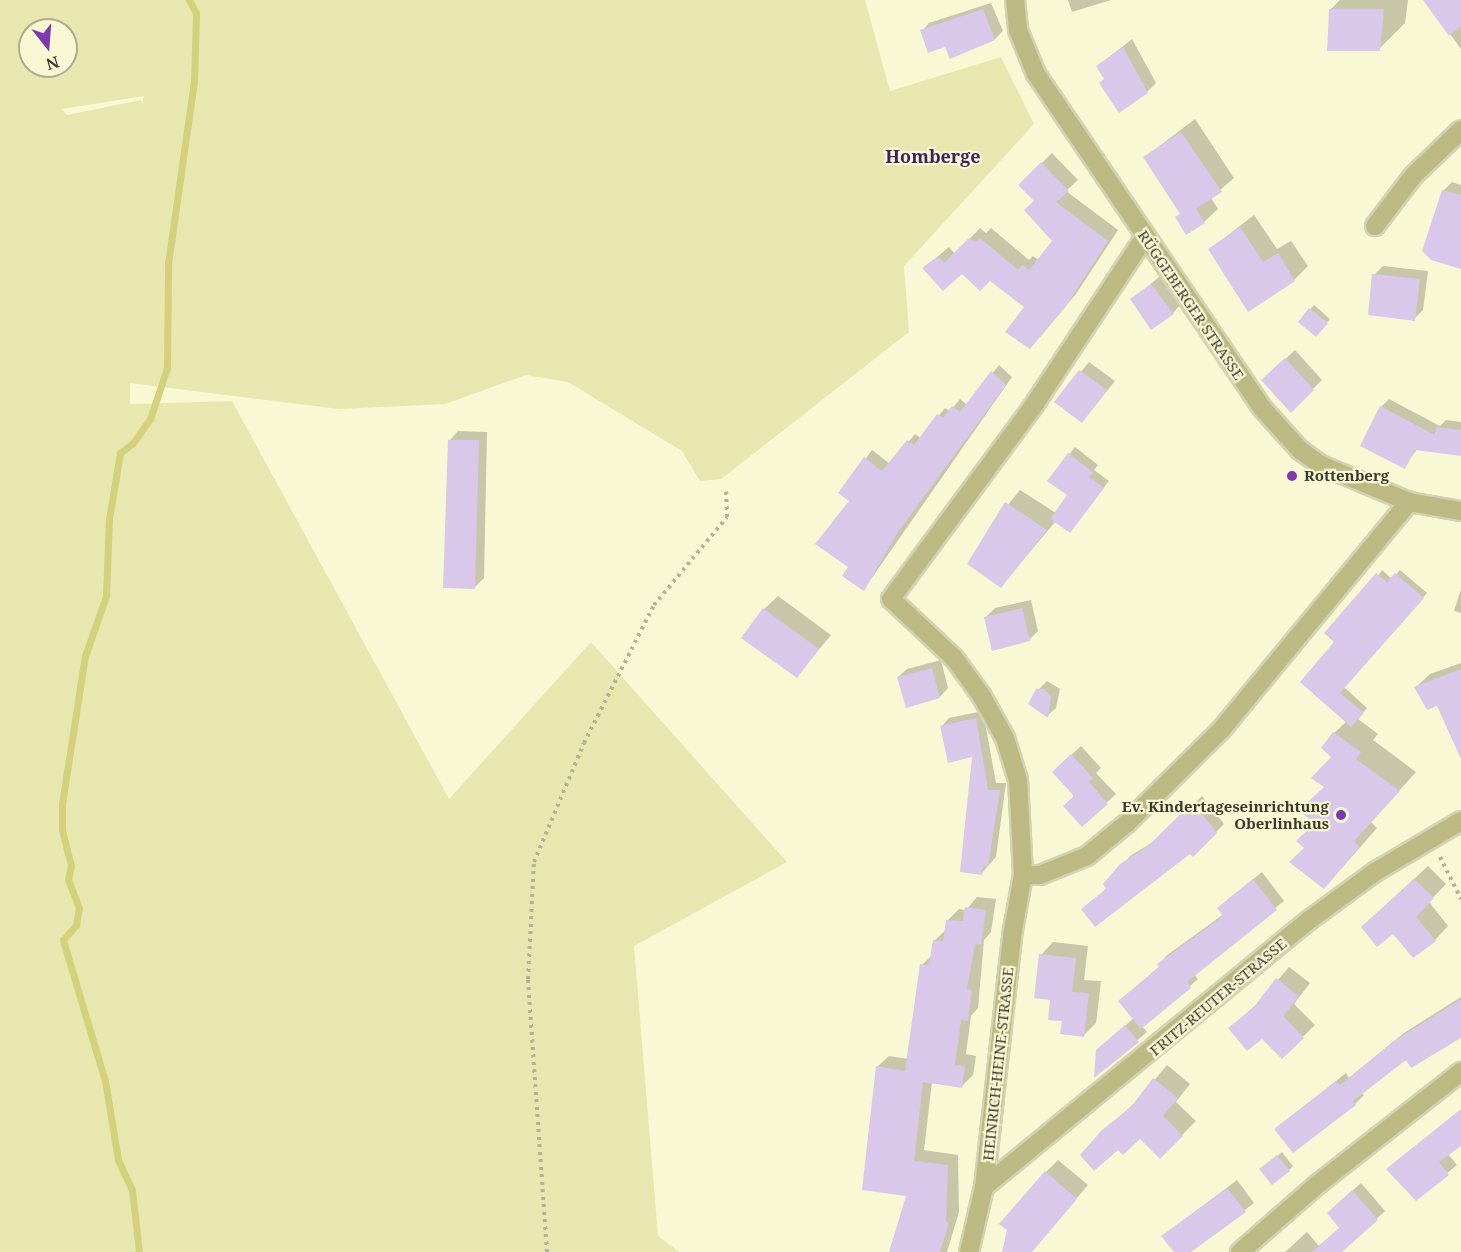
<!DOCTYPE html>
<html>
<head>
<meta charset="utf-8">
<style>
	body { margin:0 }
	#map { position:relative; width:1461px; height:1252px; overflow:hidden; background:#f9f8d4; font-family:"Noto Serif",serif }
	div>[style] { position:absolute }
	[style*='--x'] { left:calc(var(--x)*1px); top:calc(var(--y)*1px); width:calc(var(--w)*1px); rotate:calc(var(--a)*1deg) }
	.green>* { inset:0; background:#e8e7af }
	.shadow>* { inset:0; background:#0003 }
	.stream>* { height:7px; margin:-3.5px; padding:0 3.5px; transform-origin:3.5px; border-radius:3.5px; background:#d4d17d }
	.building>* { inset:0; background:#d9c8e9 }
	.path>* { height:4px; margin-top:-2px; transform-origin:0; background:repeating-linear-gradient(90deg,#b2b296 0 3px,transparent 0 7.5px) }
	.roads { filter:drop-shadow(2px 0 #d3d2b3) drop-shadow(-2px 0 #d3d2b3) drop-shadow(0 2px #d3d2b3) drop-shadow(0 -2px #d3d2b3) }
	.minor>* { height:18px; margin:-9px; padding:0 9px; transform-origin:9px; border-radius:9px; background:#bcba82 }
	.dots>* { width:16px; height:16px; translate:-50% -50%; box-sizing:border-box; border:3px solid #f9f8d4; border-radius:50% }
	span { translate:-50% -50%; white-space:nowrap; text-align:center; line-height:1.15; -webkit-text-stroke:4.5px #f9f8d4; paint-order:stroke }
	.street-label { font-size:15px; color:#3b3b2d }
	.poi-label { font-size:15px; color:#3b3b2d; font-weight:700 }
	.left { translate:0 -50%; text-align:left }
	.right { translate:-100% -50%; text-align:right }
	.quarter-label { font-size:18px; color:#41215a; font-weight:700 }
	.north { position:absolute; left:18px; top:18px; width:60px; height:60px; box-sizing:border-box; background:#f9f8d4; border:2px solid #adac91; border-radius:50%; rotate:163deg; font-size:16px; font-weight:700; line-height:24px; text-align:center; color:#3b3b2d }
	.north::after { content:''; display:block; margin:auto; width:21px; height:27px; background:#7d39ad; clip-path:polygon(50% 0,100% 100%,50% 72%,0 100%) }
</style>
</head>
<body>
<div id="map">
	<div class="green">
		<div style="clip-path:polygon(evenodd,0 0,865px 0,890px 91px,1001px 57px,1034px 124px,904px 266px,909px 332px,721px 479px,700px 481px,682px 451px,568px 382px,526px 375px,445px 404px,339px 409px,130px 383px,130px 404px,232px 401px,449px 799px,591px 642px,787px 862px,634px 946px,658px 1236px,679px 1252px,0 1252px,0 0,30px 30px,66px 30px,66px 66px,30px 66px,30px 30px,0 0,144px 96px,142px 104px,141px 100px,67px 115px,62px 109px,144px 96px)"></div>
	</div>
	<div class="shadow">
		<div style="clip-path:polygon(1068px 0,1111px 0,1072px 12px)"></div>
		<div style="clip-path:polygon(1340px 0,1408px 0,1405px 23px,1379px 49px,1330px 10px)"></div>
		<div style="clip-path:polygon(1461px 0,1461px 49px,1426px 1px)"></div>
		<div style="clip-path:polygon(991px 3px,1003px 31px,995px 39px,946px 45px,922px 31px,929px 23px)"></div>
		<div style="clip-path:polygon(1132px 39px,1156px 83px,1147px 92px,1105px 78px,1098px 66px)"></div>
		<div style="clip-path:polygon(1195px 119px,1234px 178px,1211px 198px,1218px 209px,1204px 222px,1181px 213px,1145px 157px)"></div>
		<div style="clip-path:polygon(1052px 153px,1078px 180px,1066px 191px,1118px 230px,1076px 294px,1040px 337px,1026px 307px,990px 279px,924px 268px,949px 247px,955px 254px,980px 228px,986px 233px,991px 228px,1029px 260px,1033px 256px,1039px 260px,1054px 241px,1036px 201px,1020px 185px)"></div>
		<div style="clip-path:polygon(1452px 182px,1461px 185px,1461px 268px,1443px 191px)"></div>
		<div style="clip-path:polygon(1254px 215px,1277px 249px,1291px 241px,1308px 266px,1294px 280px,1210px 249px)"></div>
		<div style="clip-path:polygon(1383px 266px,1428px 271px,1423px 310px,1414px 319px,1374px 275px)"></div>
		<div style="clip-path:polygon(1160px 276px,1181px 304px,1173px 313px,1132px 300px)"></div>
		<div style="clip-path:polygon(1314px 305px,1330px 319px,1320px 331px,1300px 322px)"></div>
		<div style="clip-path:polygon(1295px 350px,1322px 380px,1291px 411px,1272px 372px)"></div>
		<div style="clip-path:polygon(1089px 362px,1115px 381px,1090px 412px,1056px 402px)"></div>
		<div style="clip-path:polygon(999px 365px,1012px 377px,864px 589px,850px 566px,851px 500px,840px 493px,872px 450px,890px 464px,915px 434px,921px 438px,945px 408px,950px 411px,960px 399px,967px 405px)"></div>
		<div style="clip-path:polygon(1389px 399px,1440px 426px,1446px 420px,1461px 422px,1461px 454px,1418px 448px,1404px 467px,1381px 407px)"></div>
		<div style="clip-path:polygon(458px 431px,487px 432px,484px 578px,475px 587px,450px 440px)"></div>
		<div style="clip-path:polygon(1075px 447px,1098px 465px,1094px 470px,1109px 481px,1070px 531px,1056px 521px,1001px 586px,989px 528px,1020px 490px,1056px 513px,1069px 495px,1049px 480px)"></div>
		<div style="clip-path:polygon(1382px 570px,1392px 579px,1400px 570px,1427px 593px,1344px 687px,1367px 708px,1358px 719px,1378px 734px,1373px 740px,1416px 772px,1371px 822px,1377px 828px,1341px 869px,1306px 847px,1333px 757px,1334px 733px,1347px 721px,1302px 682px,1336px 642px)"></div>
		<div style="clip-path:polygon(1461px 589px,1461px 613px,1454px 611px)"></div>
		<div style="clip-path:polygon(778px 596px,831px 635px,797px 676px,764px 609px)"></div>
		<div style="clip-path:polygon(1031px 600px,1038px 631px,1029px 640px,986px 617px,995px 608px)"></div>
		<div style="clip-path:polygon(941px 660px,948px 688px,940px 697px,898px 677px,907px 669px)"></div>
		<div style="clip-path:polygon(1461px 663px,1461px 727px,1416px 687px,1430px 674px)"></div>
		<div style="clip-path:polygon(1047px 681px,1060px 689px,1056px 708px,1047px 716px,1038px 690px)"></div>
		<div style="clip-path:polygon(983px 711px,996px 783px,1006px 783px,996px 857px,981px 874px,974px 755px,942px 726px,949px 718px)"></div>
		<div style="clip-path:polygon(1081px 746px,1101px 768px,1096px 773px,1116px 794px,1082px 825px,1063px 763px)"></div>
		<div style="clip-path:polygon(1202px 796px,1224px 824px,1193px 855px,1190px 852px,1083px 909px,1107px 888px,1130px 856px,1158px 839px)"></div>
		<div style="clip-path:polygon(1428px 866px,1446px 884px,1429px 902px,1448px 926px,1435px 940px,1376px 914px)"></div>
		<div style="clip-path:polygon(1262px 872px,1284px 901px,1194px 974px,1198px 979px,1190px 986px,1142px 1026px,1147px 1032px,1096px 1075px,1107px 1042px,1134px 1018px,1120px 1001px,1160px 966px,1166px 956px,1224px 914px,1227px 900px)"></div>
		<div style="clip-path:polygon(977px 897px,996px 899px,991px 932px,984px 940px,978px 1008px,971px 1016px,966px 1054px,976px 1056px,973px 1075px,962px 1086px,932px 1082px,924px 1150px,958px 1155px,959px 1212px,947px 1252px,891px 1252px,908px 1194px,877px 1067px,889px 1056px,908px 1059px,922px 965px,932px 955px,934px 941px,946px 930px,948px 920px,959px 909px,966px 910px)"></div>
		<div style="clip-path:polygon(1053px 942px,1088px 946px,1084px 980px,1101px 981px,1096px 1023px,1084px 1035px,1063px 1020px,1052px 999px,1041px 955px)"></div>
		<div style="clip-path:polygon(1289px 967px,1310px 983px,1294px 1004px,1315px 1025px,1282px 1057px,1262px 1037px,1230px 1028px,1259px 1002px)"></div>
		<div style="clip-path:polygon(1461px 997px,1461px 1036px,1406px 1058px,1361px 1093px,1364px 1095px,1355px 1104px,1293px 1151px,1276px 1129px,1346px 1073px,1349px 1078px,1404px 1033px)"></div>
		<div style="clip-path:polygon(1167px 1065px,1190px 1084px,1176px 1102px,1196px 1121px,1160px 1157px,1140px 1137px,1103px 1131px,1137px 1101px)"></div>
		<div style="clip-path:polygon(1461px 1110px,1461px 1145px,1448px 1154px,1457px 1165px,1416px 1199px,1388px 1169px)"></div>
		<div style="clip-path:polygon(1282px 1152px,1293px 1166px,1289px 1170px,1265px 1166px)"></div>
		<div style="clip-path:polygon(1058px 1160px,1088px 1185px,1031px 1252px,1003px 1252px,1046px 1172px)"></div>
		<div style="clip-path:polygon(1237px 1180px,1254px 1203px,1189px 1252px,1176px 1252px,1163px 1236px)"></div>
		<div style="clip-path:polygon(1361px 1183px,1385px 1211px,1341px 1252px,1285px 1252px,1307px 1232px,1319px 1246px,1341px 1227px,1337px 1205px)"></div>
	</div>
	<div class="stream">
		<div style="--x:139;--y:1252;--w:62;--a:-96.4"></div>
		<div style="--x:132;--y:1190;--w:33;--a:-115"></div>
		<div style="--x:118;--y:1160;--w:80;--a:-99.3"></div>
		<div style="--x:105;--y:1081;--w:147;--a:-106.6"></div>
		<div style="--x:63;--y:940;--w:20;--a:-49"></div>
		<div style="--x:76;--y:925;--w:17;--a:-80"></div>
		<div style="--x:79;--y:908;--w:30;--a:-111"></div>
		<div style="--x:68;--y:880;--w:14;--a:-78"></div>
		<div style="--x:71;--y:866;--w:38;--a:-104"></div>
		<div style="--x:62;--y:829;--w:25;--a:-90"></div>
		<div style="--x:62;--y:804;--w:150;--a:-81.2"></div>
		<div style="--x:85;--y:656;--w:64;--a:-70.7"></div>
		<div style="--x:106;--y:596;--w:77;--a:-87.8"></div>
		<div style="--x:109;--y:519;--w:67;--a:-80.5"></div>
		<div style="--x:120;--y:453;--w:16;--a:-38"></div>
		<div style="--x:133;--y:443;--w:29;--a:-55"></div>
		<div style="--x:150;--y:419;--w:54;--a:-71.6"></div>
		<div style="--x:167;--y:368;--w:104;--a:-89.4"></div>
		<div style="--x:168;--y:264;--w:184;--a:-81.9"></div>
		<div style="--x:194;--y:82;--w:69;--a:-88.3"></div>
		<div style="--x:196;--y:13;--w:15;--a:-118"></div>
	</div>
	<div class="building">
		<div style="clip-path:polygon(1423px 0,1461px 0,1461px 27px,1449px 36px)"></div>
		<div style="clip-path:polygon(983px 9px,995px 40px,950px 59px,945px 47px,928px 53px,920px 30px)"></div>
		<div style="clip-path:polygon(1329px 9px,1384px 9px,1380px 51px,1327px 51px)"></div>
		<div style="clip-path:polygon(1123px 47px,1148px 93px,1119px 113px,1099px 83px,1104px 79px,1096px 66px)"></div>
		<div style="clip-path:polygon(1181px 132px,1222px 192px,1196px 209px,1205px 223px,1186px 235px,1175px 217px,1180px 214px,1143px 157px)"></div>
		<div style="clip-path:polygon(1041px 162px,1069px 191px,1056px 202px,1108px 241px,1066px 306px,1030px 349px,1005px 332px,1024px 307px,990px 281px,980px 291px,962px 274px,943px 291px,922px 268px,938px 256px,944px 263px,969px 238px,975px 242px,980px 238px,1018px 270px,1022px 265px,1029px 270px,1052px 241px,1024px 210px,1034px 201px,1018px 185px)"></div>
		<div style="clip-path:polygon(1442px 190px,1461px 195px,1461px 269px,1431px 260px,1422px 251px)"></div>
		<div style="clip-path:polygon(1240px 227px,1263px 262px,1278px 253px,1295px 281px,1248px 312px,1208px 249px)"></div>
		<div style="clip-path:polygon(1372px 274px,1420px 279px,1415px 321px,1368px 315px)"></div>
		<div style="clip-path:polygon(1151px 284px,1174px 314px,1151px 330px,1130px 299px)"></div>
		<div style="clip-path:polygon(1309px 308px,1328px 323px,1316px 337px,1298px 322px)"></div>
		<div style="clip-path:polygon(1285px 358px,1314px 390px,1291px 413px,1261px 380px)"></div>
		<div style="clip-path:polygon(1079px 370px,1107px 390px,1082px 423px,1054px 402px)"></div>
		<div style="clip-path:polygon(991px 371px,1006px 385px,898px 532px,864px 591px,842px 576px,848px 567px,815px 544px,849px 501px,838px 493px,864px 457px,882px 471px,907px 440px,914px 445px,937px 414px,943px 418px,952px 406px,960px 412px)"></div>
		<div style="clip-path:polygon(1380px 406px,1435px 435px,1436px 427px,1461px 430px,1461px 456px,1415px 450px,1405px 469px,1360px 446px)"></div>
		<div style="clip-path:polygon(448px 440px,479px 440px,475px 589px,443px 588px)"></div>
		<div style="clip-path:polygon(1068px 453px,1093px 472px,1089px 477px,1104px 488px,1070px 533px,1050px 519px,1067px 495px,1047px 481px)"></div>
		<div style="clip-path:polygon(1005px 502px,1047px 530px,1001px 588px,967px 564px)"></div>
		<div style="clip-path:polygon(1376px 573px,1387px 582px,1395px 573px,1424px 598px,1340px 693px,1364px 713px,1351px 727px,1300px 682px,1334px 642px,1324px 633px)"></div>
		<div style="clip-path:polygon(763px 608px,819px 649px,797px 678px,741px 638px)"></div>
		<div style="clip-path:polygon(1022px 608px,1030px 641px,992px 651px,984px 617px)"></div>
		<div style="clip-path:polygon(932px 668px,940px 698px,906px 708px,897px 677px)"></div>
		<div style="clip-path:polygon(1461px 669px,1461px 759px,1437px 706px,1427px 710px,1414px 687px)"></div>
		<div style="clip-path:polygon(1036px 689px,1044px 689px,1051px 697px,1048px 718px,1028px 704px)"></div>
		<div style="clip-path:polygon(976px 718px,988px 790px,1000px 790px,988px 867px,983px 866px,982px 875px,960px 872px,972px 757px,948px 763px,940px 726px)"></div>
		<div style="clip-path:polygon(1333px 732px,1361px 752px,1356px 759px,1400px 791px,1354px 841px,1360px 847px,1324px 889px,1289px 862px,1304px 848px,1296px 841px,1312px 826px,1308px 823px,1311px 820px,1298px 811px,1324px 787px,1311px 778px,1331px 757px,1321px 748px)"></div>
		<div style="clip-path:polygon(1071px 754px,1093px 778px,1089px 782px,1108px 804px,1082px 827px,1063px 806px,1074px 796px,1052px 772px)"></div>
		<div style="clip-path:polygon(1193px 802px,1217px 833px,1193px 857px,1190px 854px,1095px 927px,1081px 909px,1106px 889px,1103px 884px,1120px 864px,1148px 846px)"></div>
		<div style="clip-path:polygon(1253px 879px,1277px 910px,1187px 982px,1191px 988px,1141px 1029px,1118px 1001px,1159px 967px,1157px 964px,1223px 916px,1217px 908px)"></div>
		<div style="clip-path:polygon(1414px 879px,1434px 898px,1416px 917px,1436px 941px,1413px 958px,1393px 934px,1377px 947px,1361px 927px)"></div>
		<div style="clip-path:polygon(965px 907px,986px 910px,981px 945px,975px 944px,967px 989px,972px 990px,968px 1021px,961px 1020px,955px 1065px,965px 1066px,962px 1088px,923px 1082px,914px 1161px,948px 1165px,946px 1222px,949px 1223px,940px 1252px,889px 1252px,906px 1196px,862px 1190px,876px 1066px,905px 1071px,920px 964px,929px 965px,933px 940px,943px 941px,946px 920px,963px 921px)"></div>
		<div style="clip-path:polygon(1039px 954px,1076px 958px,1072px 992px,1089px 993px,1084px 1037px,1060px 1034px,1062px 1021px,1048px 1020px,1050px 1000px,1034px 998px)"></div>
		<div style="clip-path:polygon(1276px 978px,1299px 996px,1283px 1016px,1304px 1038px,1282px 1059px,1262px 1039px,1247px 1051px,1228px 1028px,1253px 1008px)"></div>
		<div style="clip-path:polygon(1461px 999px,1461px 1038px,1411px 1068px,1406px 1060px,1353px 1101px,1356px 1105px,1293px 1153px,1274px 1129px,1336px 1081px,1340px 1085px,1394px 1041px)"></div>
		<div style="clip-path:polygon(1125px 1025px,1139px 1042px,1094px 1078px,1096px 1050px)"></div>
		<div style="clip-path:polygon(1153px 1078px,1178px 1098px,1163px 1116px,1183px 1136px,1160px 1159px,1140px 1139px,1123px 1155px,1118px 1150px,1094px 1171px,1080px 1155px,1102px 1130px,1131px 1107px)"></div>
		<div style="clip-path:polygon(1461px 1109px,1461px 1146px,1439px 1162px,1449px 1175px,1416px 1201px,1386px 1169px)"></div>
		<div style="clip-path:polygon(1277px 1155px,1290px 1171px,1272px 1185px,1259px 1169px)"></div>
		<div style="clip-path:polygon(1045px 1171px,1077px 1199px,1032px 1252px,1002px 1252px,1007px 1230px,999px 1224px)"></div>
		<div style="clip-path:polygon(1227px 1188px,1246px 1212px,1191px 1252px,1174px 1252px,1161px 1236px)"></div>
		<div style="clip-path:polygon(1352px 1190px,1378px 1220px,1342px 1252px,1312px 1252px,1339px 1228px,1327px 1213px)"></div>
	</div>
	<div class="path">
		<div style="--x:1440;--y:857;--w:47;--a:63.4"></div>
		<div style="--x:547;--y:1252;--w:274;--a:-94"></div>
		<div style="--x:528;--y:979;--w:117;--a:-87.1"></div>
		<div style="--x:534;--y:862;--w:129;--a:-67.2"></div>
		<div style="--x:584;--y:743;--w:155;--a:-63.1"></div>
		<div style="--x:654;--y:605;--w:114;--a:-50.3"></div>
		<div style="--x:727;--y:517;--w:29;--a:-92"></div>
	</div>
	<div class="roads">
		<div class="minor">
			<div style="--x:1015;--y:0;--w:30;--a:84"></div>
			<div style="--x:1018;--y:30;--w:48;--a:67.8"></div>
			<div style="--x:1036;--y:74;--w:403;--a:55.9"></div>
			<div style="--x:1262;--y:408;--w:57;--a:47.9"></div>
			<div style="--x:1300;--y:450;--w:26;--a:36"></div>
			<div style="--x:1321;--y:465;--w:95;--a:22.8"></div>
			<div style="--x:1409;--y:502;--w:53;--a:9.8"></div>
			<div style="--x:1375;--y:226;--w:63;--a:-52.8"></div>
			<div style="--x:1413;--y:176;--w:66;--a:-43.8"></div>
			<div style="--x:1023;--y:875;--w:17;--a:0"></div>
			<div style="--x:1040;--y:875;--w:51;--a:-22"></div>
			<div style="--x:1087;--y:856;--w:52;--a:-39.5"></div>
			<div style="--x:1127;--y:823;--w:132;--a:-44.7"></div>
			<div style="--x:1221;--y:730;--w:296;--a:-50.5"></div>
			<div style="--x:984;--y:1187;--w:419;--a:-39.4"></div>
			<div style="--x:1308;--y:921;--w:83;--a:-36.2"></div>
			<div style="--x:1375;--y:872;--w:100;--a:-30.7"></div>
			<div style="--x:969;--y:1252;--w:67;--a:-77"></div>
			<div style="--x:984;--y:1187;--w:259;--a:-83.6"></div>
			<div style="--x:1013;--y:930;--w:56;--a:-79.7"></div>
			<div style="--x:1023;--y:875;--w:95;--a:-93"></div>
			<div style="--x:1018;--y:780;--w:44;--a:-107.2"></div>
			<div style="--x:1005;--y:738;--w:49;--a:-119.2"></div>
			<div style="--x:981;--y:695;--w:46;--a:-126.1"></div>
			<div style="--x:954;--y:658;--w:86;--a:-136.9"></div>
			<div style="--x:891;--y:599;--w:245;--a:-53.6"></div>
			<div style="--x:1036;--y:402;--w:198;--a:-56.6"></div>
			<div style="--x:1240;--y:1252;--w:103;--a:-41.1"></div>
			<div style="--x:1318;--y:1184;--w:182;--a:-38.1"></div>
		</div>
	</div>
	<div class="dots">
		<div style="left:1292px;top:476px;background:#7d39ad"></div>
		<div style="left:1341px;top:815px;background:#7d39ad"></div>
	</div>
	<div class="street-label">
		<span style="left:1191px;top:305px;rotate:56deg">RÜGGEBERGER STRASSE</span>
		<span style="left:1218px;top:997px;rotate:-40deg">FRITZ-REUTER-STRASSE</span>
		<span style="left:998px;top:1064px;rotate:-84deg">HEINRICH-HEINE-STRASSE</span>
	</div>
	<div class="poi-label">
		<span class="left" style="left:1304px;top:476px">Rottenberg</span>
		<span class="right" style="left:1329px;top:815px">Ev. Kindertageseinrichtung<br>Oberlinhaus</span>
	</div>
	<div class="quarter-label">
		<span style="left:933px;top:156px">Homberge</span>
	</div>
	<div class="north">N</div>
</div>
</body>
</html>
